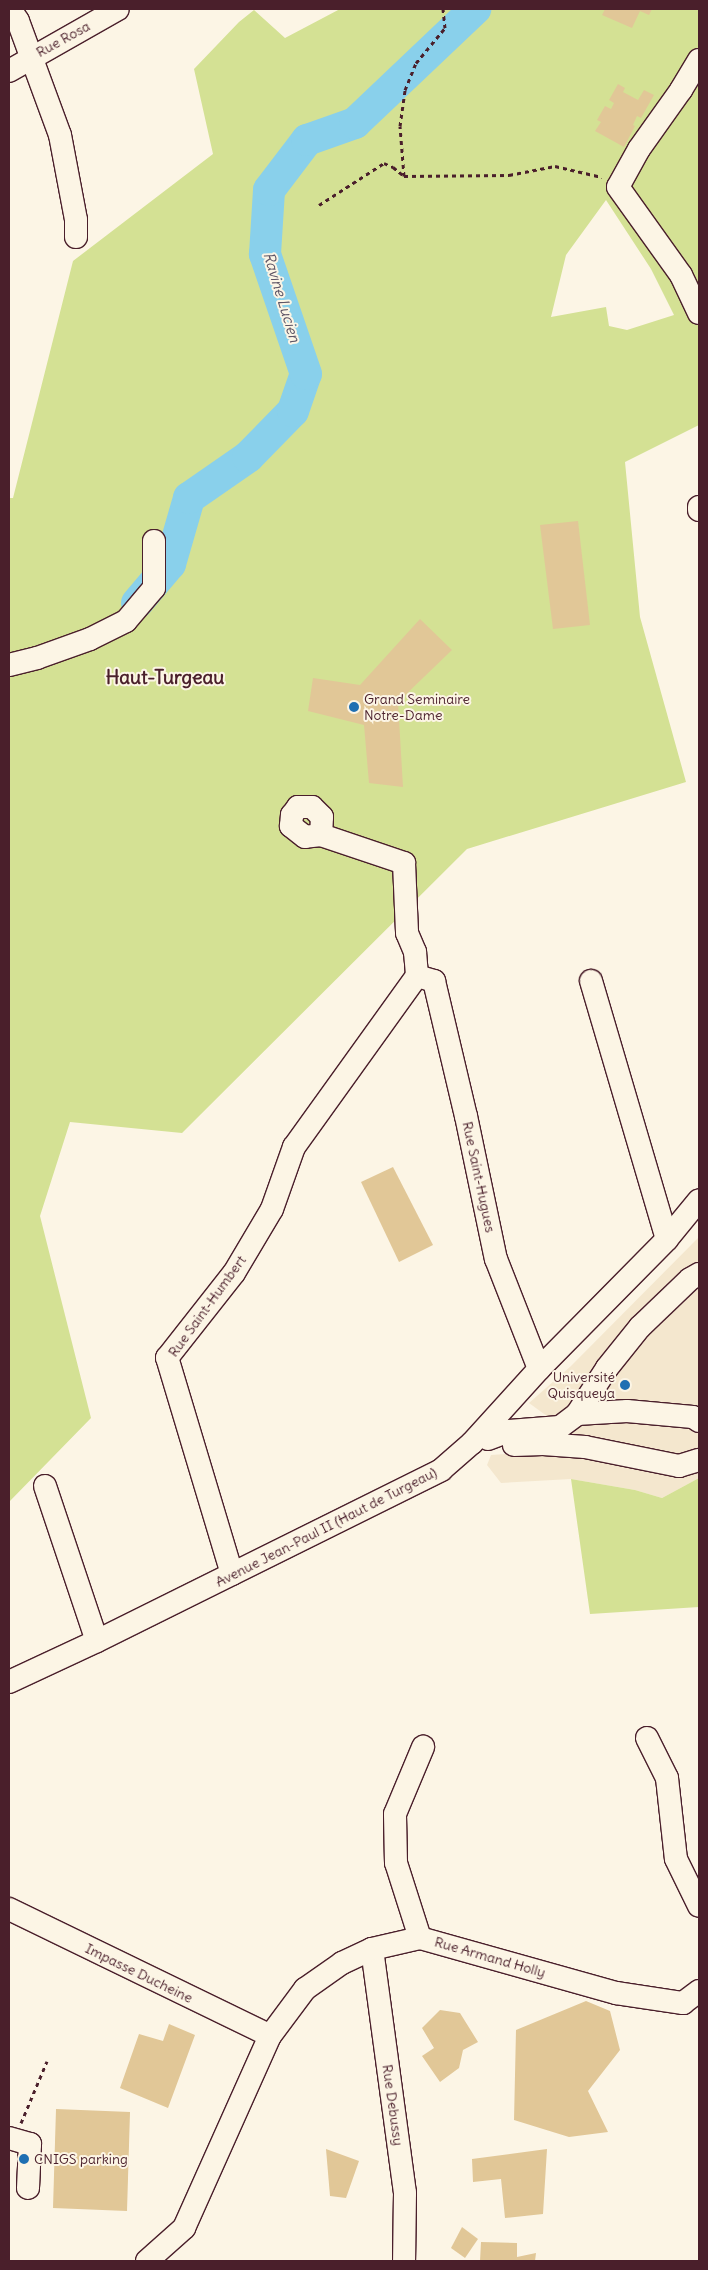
<!DOCTYPE html>
<html>
<head>
<meta charset="utf-8">
<style>
	body { margin:0 }
	#map { position:relative; width:708px; height:2270px; overflow:hidden; background:#fcf5e5; font-family:Delius,sans-serif }
	div>[style] { position:absolute }
	[style*='--x'] { left:calc(var(--x)*1px); top:calc(var(--y)*1px); width:calc(var(--w)*1px); rotate:calc(var(--a)*1deg) }
	.built>* { inset:0; background:#f4e7ce }
	.green>* { inset:0; background:#d4e194 }
	.river>* { height:32px; margin:-16px; padding:0 16px; transform-origin:16px; border-radius:16px; background:#89d0eb }
	.building>* { inset:0; background:#e1c797 }
	.path>* { height:3px; margin-top:-1.5px; transform-origin:0; background:repeating-linear-gradient(90deg,#4a1f2b 0 4px,transparent 0 8px) }
	.roads { filter:drop-shadow(1px 0 #4a1f2b) drop-shadow(-1px 0 #4a1f2b) drop-shadow(0 1px #4a1f2b) drop-shadow(0 -1px #4a1f2b) }
	.minor>* { height:22px; margin:-11px; padding:0 11px; transform-origin:11px; border-radius:11px; background:#fcf5e5 }
	.dots>* { width:14px; height:14px; translate:-50% -50%; box-sizing:border-box; border:2px solid #fcf5e5; border-radius:50% }
	span { translate:-50% -50%; white-space:nowrap; text-align:center; line-height:1.15; -webkit-text-stroke:4px #fcf5e5; paint-order:stroke }
	.street-label { font-size:14px; color:#4a1f2b }
	.poi-label { font-size:14px; color:#4a1f2b }
	.left { translate:0 -50%; text-align:left }
	.right { translate:-100% -50%; text-align:right }
	.water-label { font-size:15px; color:#5d5465; font-style:italic }
	.district-label { font-size:19px; color:#4a1f2b; font-weight:700 }
	.frame { position:absolute; inset:0; border:10px solid #4a1f2b; pointer-events:none }
</style>
</head>
<body>
<div id="map">
	<div class="built">
		<div style="clip-path:polygon(699px 1237px,699px 1478px,662px 1498px,635px 1490px,571px 1479px,501px 1483px,487px 1465px,491px 1455px,540px 1452px,551px 1419px,529px 1403px,571px 1366px)"></div>
	</div>
	<div class="green">
		<div style="clip-path:polygon(evenodd,340px 9px,699px 9px,699px 425px,625px 462px,640px 617px,686px 782px,467px 849px,182px 1133px,70px 1122px,40px 1216px,91px 1418px,9px 1502px,9px 498px,13px 498px,73px 261px,213px 154px,194px 69px,239px 22px,254px 10px,285px 38px,340px 9px,606px 200px,651px 269px,674px 315px,627px 330px,609px 326px,606px 307px,551px 317px,566px 255px,606px 200px)"></div>
		<div style="clip-path:polygon(699px 1478px,699px 1607px,590px 1614px,571px 1479px,635px 1490px,662px 1498px)"></div>
	</div>
	<div class="river">
		<div style="--x:137;--y:603;--w:51;--a:-49.8"></div>
		<div style="--x:170;--y:564;--w:69;--a:-73.9"></div>
		<div style="--x:189;--y:498;--w:72;--a:-34.8"></div>
		<div style="--x:248;--y:457;--w:64;--a:-45.6"></div>
		<div style="--x:293;--y:411;--w:39;--a:-71"></div>
		<div style="--x:306;--y:374;--w:127;--a:-108.9"></div>
		<div style="--x:265;--y:254;--w:64;--a:-86.4"></div>
		<div style="--x:269;--y:190;--w:63;--a:-52.8"></div>
		<div style="--x:307;--y:140;--w:51;--a:-19.5"></div>
		<div style="--x:355;--y:123;--w:166;--a:-43.5"></div>
	</div>
	<div class="building">
		<div style="clip-path:polygon(605px 9px,652px 9px,649px 15px,640px 11px,632px 28px,602px 15px)"></div>
		<div style="clip-path:polygon(618px 84px,625px 88px,623px 92px,638px 100px,644px 90px,654px 95px,641px 118px,637px 116px,633px 125px,635px 126px,624px 147px,595px 131px,601px 122px,597px 120px,605px 106px,611px 109px,614px 103px,609px 100px)"></div>
		<div style="clip-path:polygon(578px 521px,590px 625px,553px 629px,540px 525px)"></div>
		<div style="clip-path:polygon(420px 619px,452px 650px,398px 702px,403px 787px,369px 783px,364px 725px,308px 711px,313px 678px,360px 685px)"></div>
		<div style="clip-path:polygon(393px 1167px,433px 1245px,399px 1262px,361px 1182px)"></div>
		<div style="clip-path:polygon(586px 2001px,610px 2011px,620px 2050px,588px 2091px,608px 2132px,569px 2137px,514px 2120px,516px 2030px)"></div>
		<div style="clip-path:polygon(440px 2010px,460px 2013px,478px 2042px,463px 2050px,459px 2068px,440px 2082px,422px 2056px,434px 2048px,422px 2028px)"></div>
		<div style="clip-path:polygon(169px 2024px,195px 2035px,168px 2108px,120px 2088px,139px 2034px,163px 2041px)"></div>
		<div style="clip-path:polygon(56px 2109px,130px 2112px,127px 2211px,53px 2208px)"></div>
		<div style="clip-path:polygon(326px 2149px,359px 2161px,346px 2198px,330px 2196px)"></div>
		<div style="clip-path:polygon(547px 2149px,543px 2214px,505px 2218px,501px 2179px,473px 2182px,472px 2159px)"></div>
		<div style="clip-path:polygon(462px 2227px,478px 2239px,465px 2258px,451px 2248px)"></div>
		<div style="clip-path:polygon(481px 2242px,517px 2243px,517px 2257px,536px 2253px,535px 2261px,480px 2261px)"></div>
	</div>
	<div class="path">
		<div style="--x:404;--y:176;--w:50;--a:-94.6"></div>
		<div style="--x:400;--y:126;--w:36;--a:-82"></div>
		<div style="--x:405;--y:90;--w:29;--a:-68"></div>
		<div style="--x:416;--y:63;--w:45;--a:-50.4"></div>
		<div style="--x:445;--y:28;--w:19;--a:-96"></div>
		<div style="--x:319;--y:205;--w:77;--a:-32.9"></div>
		<div style="--x:384;--y:163;--w:10;--a:24"></div>
		<div style="--x:393;--y:167;--w:14;--a:39"></div>
		<div style="--x:404;--y:176;--w:105;--a:-0.5"></div>
		<div style="--x:509;--y:175;--w:47;--a:-11.1"></div>
		<div style="--x:555;--y:166;--w:48;--a:13.2"></div>
		<div style="--x:21;--y:2123;--w:67;--a:-67.2"></div>
	</div>
	<div class="roads">
		<div class="minor">
			<div style="--x:10;--y:9;--w:14;--a:56"></div>
			<div style="--x:18;--y:21;--w:121;--a:69.8"></div>
			<div style="--x:60;--y:135;--w:86;--a:79.3"></div>
			<div style="--x:76;--y:220;--w:17;--a:90"></div>
			<div style="--x:699;--y:60;--w:35;--a:121"></div>
			<div style="--x:681;--y:90;--w:72;--a:125.4"></div>
			<div style="--x:639;--y:149;--w:43;--a:118.9"></div>
			<div style="--x:618;--y:187;--w:108;--a:54.4"></div>
			<div style="--x:681;--y:275;--w:42;--a:64.7"></div>
			<div style="--x:9;--y:71;--w:125;--a:-29.6"></div>
			<div style="--x:699;--y:507;--w:3;--a:90"></div>
			<div style="--x:9;--y:665;--w:29;--a:-14"></div>
			<div style="--x:37;--y:658;--w:56;--a:-19.7"></div>
			<div style="--x:90;--y:639;--w:40;--a:-26.6"></div>
			<div style="--x:126;--y:621;--w:43;--a:-49.7"></div>
			<div style="--x:154;--y:588;--w:47;--a:-90"></div>
			<div style="--x:321;--y:835;--w:16;--a:173"></div>
			<div style="--x:305;--y:837;--w:18;--a:-142"></div>
			<div style="--x:291;--y:826;--w:11;--a:-85"></div>
			<div style="--x:292;--y:815;--w:10;--a:-53"></div>
			<div style="--x:298;--y:807;--w:14;--a:0"></div>
			<div style="--x:312;--y:807;--w:14;--a:45"></div>
			<div style="--x:322;--y:817;--w:18;--a:93"></div>
			<div style="--x:321;--y:835;--w:88;--a:18.6"></div>
			<div style="--x:404;--y:863;--w:70;--a:87.5"></div>
			<div style="--x:407;--y:933;--w:21;--a:67"></div>
			<div style="--x:415;--y:952;--w:24;--a:85"></div>
			<div style="--x:591;--y:981;--w:269;--a:73.6"></div>
			<div style="--x:577;--y:1414;--w:50;--a:-3.4"></div>
			<div style="--x:627;--y:1411;--w:66;--a:5.2"></div>
			<div style="--x:693;--y:1417;--w:7;--a:34"></div>
			<div style="--x:488;--y:1439;--w:22;--a:-21"></div>
			<div style="--x:509;--y:1431;--w:51;--a:-4.5"></div>
			<div style="--x:560;--y:1427;--w:21;--a:-37"></div>
			<div style="--x:577;--y:1414;--w:55;--a:-56.9"></div>
			<div style="--x:607;--y:1368;--w:53;--a:-51.2"></div>
			<div style="--x:640;--y:1327;--w:69;--a:-43.8"></div>
			<div style="--x:690;--y:1279;--w:10;--a:-29"></div>
			<div style="--x:514;--y:1445;--w:29;--a:-2"></div>
			<div style="--x:543;--y:1444;--w:42;--a:4.1"></div>
			<div style="--x:585;--y:1447;--w:96;--a:11.4"></div>
			<div style="--x:679;--y:1466;--w:21;--a:-17"></div>
			<div style="--x:45;--y:1486;--w:163;--a:71.5"></div>
			<div style="--x:232;--y:1574;--w:226;--a:-106.7"></div>
			<div style="--x:167;--y:1358;--w:108;--a:-51.8"></div>
			<div style="--x:234;--y:1273;--w:74;--a:-59.3"></div>
			<div style="--x:272;--y:1209;--w:66;--a:-70.5"></div>
			<div style="--x:294;--y:1147;--w:211;--a:-54.3"></div>
			<div style="--x:417;--y:976;--w:18;--a:16"></div>
			<div style="--x:434;--y:981;--w:139;--a:76.7"></div>
			<div style="--x:466;--y:1116;--w:146;--a:78.2"></div>
			<div style="--x:496;--y:1259;--w:118;--a:68.6"></div>
			<div style="--x:9;--y:1682;--w:97;--a:-25"></div>
			<div style="--x:97;--y:1641;--w:384;--a:-26.4"></div>
			<div style="--x:441;--y:1470;--w:41;--a:-41.1"></div>
			<div style="--x:472;--y:1443;--w:100;--a:-47.8"></div>
			<div style="--x:539;--y:1369;--w:182;--a:-45.4"></div>
			<div style="--x:667;--y:1239;--w:50;--a:-50.6"></div>
			<div style="--x:647;--y:1738;--w:45;--a:63.4"></div>
			<div style="--x:667;--y:1778;--w:81;--a:83.7"></div>
			<div style="--x:676;--y:1859;--w:52;--a:63.9"></div>
			<div style="--x:9;--y:1909;--w:290;--a:25.9"></div>
			<div style="--x:420;--y:1938;--w:79;--a:-107.7"></div>
			<div style="--x:396;--y:1863;--w:49;--a:-91.2"></div>
			<div style="--x:395;--y:1814;--w:73;--a:-67.3"></div>
			<div style="--x:372;--y:1949;--w:246;--a:82.3"></div>
			<div style="--x:405;--y:2193;--w:68;--a:90.8"></div>
			<div style="--x:9;--y:2138;--w:22;--a:16"></div>
			<div style="--x:30;--y:2144;--w:44;--a:92.6"></div>
			<div style="--x:147;--y:2261;--w:50;--a:-41.7"></div>
			<div style="--x:184;--y:2228;--w:210;--a:-65.9"></div>
			<div style="--x:270;--y:2036;--w:59;--a:-53.3"></div>
			<div style="--x:305;--y:1989;--w:45;--a:-35.1"></div>
			<div style="--x:342;--y:1963;--w:33;--a:-25"></div>
			<div style="--x:372;--y:1949;--w:49;--a:-12.9"></div>
			<div style="--x:420;--y:1938;--w:204;--a:15.7"></div>
			<div style="--x:616;--y:1993;--w:68;--a:8.5"></div>
			<div style="--x:683;--y:2003;--w:20;--a:-37"></div>
		</div>
	</div>
	<div class="dots">
		<div style="left:354px;top:707px;background:#1f6fb2"></div>
		<div style="left:625px;top:1385px;background:#1f6fb2"></div>
		<div style="left:24px;top:2159px;background:#1f6fb2"></div>
	</div>
	<div class="street-label">
		<span style="left:63px;top:39px;rotate:-29deg">Rue Rosa</span>
		<span style="left:479px;top:1177px;rotate:78deg">Rue Saint-Hugues</span>
		<span style="left:207px;top:1306px;rotate:-54deg">Rue Saint-Humbert</span>
		<span style="left:326px;top:1527px;rotate:-27deg">Avenue Jean-Paul II (Haut de Turgeau)</span>
		<span style="left:490px;top:1957px;rotate:16deg">Rue Armand Holly</span>
		<span style="left:139px;top:1973px;rotate:26deg">Impasse Ducheine</span>
		<span style="left:393px;top:2105px;rotate:82deg">Rue Debussy</span>
	</div>
	<div class="poi-label">
		<span class="left" style="left:364px;top:707px">Grand Seminaire<br>Notre-Dame</span>
		<span class="right" style="left:615px;top:1385px">Université<br>Quisqueya</span>
		<span class="left" style="left:34px;top:2159px">CNIGS parking</span>
	</div>
	<div class="water-label">
		<span style="left:282px;top:297px;rotate:73deg">Ravine Lucien</span>
	</div>
	<div class="district-label">
		<span style="left:165px;top:678px">Haut-Turgeau</span>
	</div>
	<div class="frame"></div>
</div>
</body>
</html>
